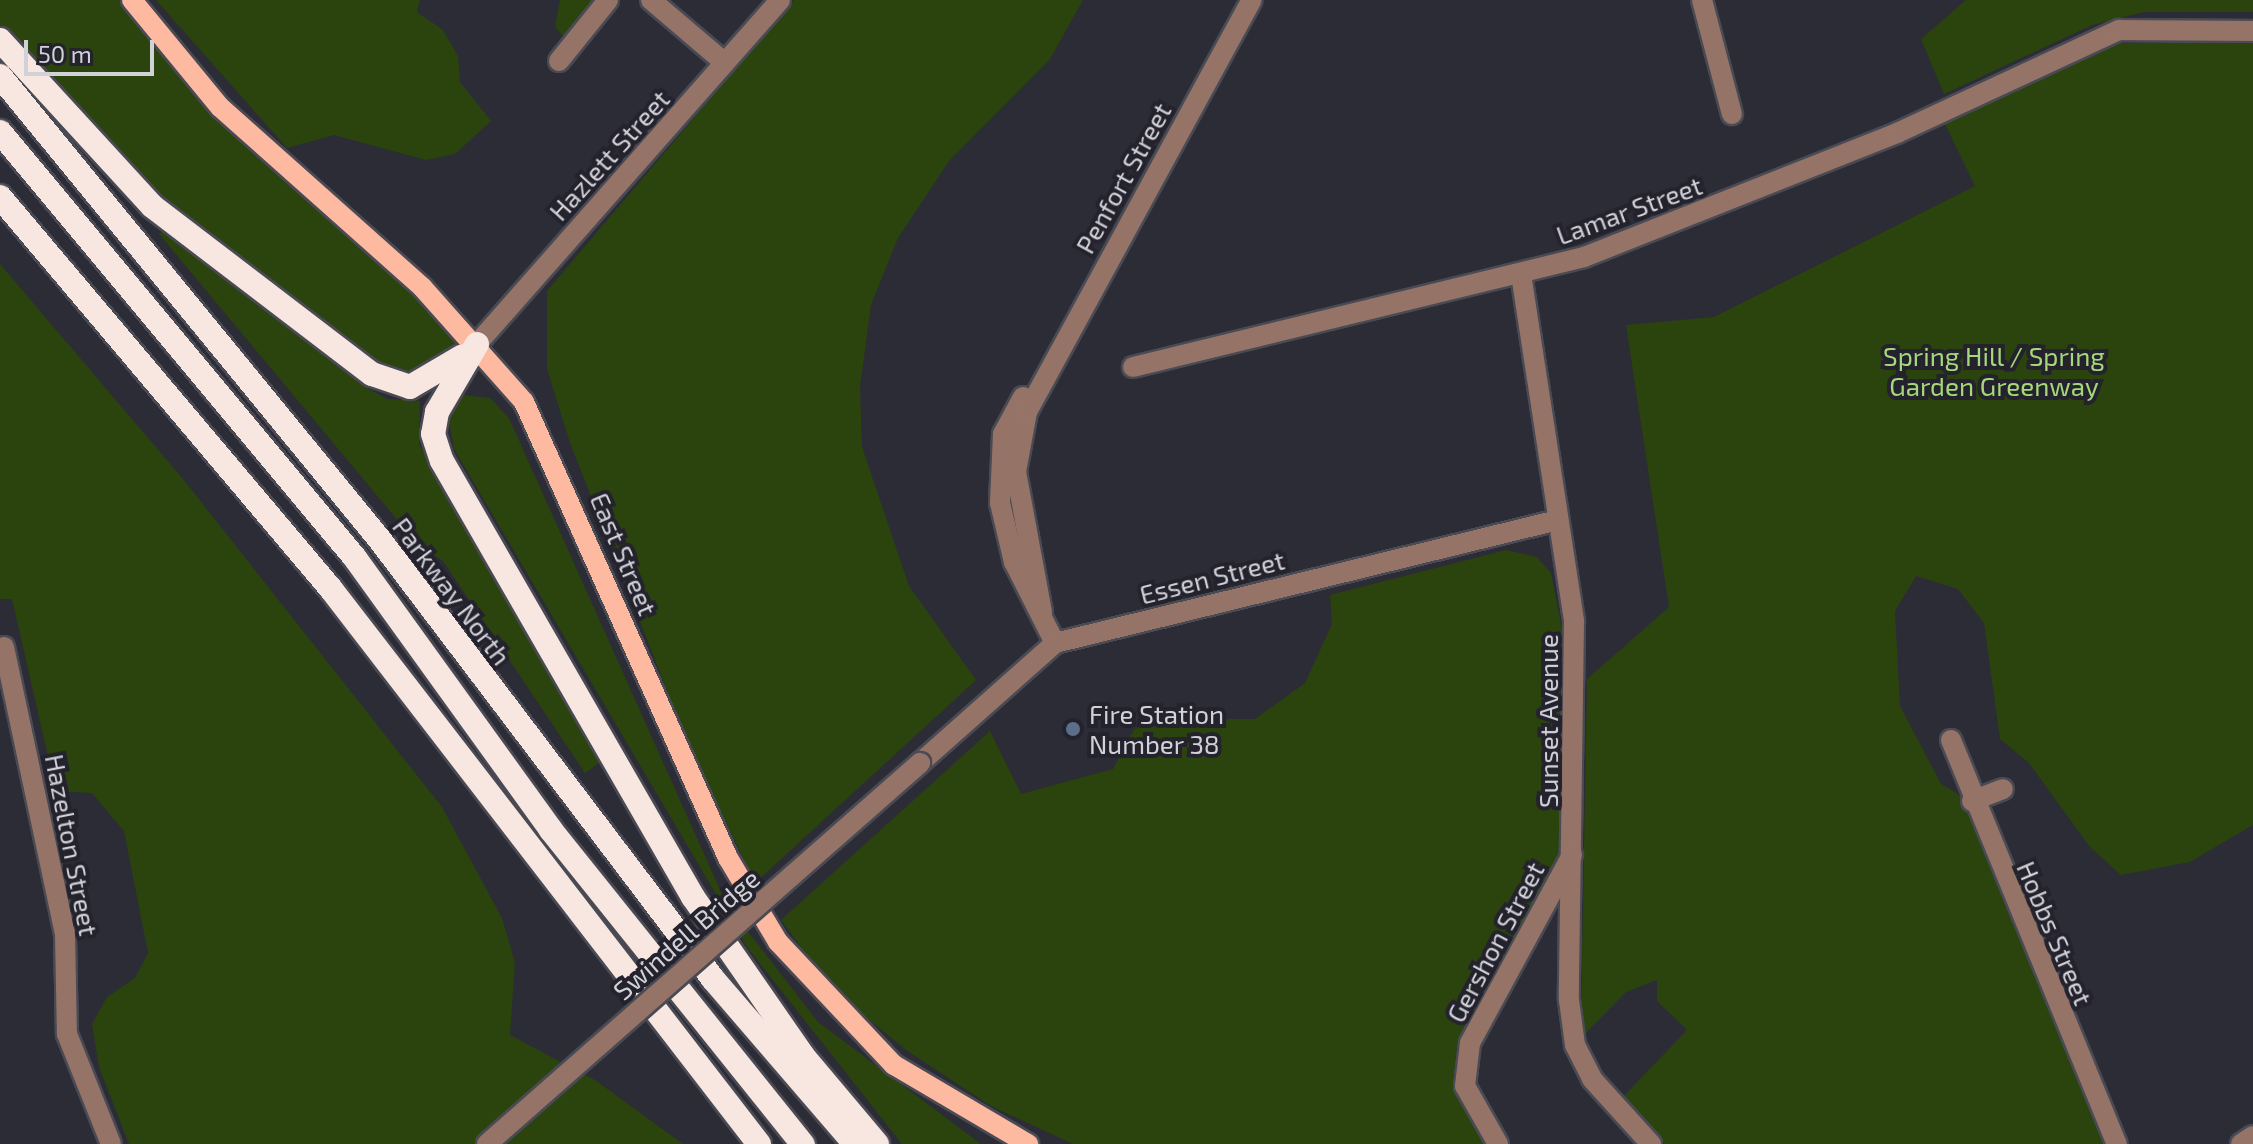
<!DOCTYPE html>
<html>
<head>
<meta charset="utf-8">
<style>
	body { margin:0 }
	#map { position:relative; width:2253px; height:1144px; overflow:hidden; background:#2c2c37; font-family:"Exo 2",sans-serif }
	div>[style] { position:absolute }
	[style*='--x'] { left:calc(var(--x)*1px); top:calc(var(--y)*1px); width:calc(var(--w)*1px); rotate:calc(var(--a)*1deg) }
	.green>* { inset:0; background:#2b430d }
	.roads { filter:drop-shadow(2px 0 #4a4a54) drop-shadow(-2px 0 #4a4a54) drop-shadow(0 2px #4a4a54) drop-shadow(0 -2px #4a4a54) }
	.minor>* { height:20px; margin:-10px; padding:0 10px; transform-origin:10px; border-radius:10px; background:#957467 }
	.major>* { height:20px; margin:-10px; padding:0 10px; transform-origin:10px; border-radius:10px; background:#febaa0 }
	.highway>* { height:24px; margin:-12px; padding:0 12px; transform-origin:12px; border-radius:12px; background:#f8e7e1 }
	.bridges { filter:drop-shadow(2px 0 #4a4a54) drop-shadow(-2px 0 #4a4a54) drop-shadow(0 2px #4a4a54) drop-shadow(0 -2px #4a4a54) }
	.minor-bridge>* { height:20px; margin:-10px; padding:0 10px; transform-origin:10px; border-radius:10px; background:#957467 }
	.dots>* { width:22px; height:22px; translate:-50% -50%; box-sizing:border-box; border:4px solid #23222d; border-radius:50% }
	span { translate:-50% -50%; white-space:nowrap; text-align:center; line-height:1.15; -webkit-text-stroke:8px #23222d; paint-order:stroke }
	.street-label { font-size:26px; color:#d1d1d8 }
	.park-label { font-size:26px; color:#a6d779 }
	.poi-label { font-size:26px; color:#d1d1d8 }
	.left { translate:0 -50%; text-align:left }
	.scale { position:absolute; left:24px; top:40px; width:130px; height:36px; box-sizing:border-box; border:4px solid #d1d1d8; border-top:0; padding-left:10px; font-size:24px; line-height:28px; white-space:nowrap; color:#d1d1d8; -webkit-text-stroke:6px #23222d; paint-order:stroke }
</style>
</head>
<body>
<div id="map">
	<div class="green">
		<div style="clip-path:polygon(0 0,132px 0,149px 25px,477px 344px,410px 387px,152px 206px,0 40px)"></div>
		<div style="clip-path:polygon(156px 0,420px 0,417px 12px,443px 30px,458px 56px,460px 82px,491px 121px,455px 154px,426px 160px,334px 135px,287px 148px)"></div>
		<div style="clip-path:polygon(560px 0,597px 0,567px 40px,555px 27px)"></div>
		<div style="clip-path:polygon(794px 0,1083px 0,1050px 59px,949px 161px,898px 238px,871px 305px,860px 387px,862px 447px,909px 586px,976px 680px,755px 883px,686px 739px,570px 443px,547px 369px,547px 291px)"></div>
		<div style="clip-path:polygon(1966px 0,2253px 0,2253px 12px,2144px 12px,2092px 25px,1944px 94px,1921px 39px)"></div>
		<div style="clip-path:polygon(2253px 42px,2253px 825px,2190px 862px,2121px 875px,2090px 847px,2029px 763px,2000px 739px,1984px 623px,1958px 589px,1916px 576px,1895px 611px,1900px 706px,1941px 784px,1963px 797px,2107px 1144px,1665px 1144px,1621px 1099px,1687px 1030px,1657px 1001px,1657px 980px,1626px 992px,1583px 1036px,1581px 1015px,1587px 679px,1669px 607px,1626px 325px,1714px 317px,1975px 186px,1943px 120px,2063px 65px,2120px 43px)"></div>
		<div style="clip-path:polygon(165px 229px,369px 389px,387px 399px,420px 401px,419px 444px,599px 763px,585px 773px,443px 561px,419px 546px,159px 234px)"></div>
		<div style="clip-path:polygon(0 264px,183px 479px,442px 807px,502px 918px,515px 963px,510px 1035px,595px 1080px,683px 1144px,129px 1144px,99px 1067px,92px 1024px,107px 997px,135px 978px,148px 953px,124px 831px,92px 793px,56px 791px,12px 599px,0 599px)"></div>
		<div style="clip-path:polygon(463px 395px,490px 398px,509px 418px,726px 903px,818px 1022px,981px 1144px,902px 1144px,747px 947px,454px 449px,447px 410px)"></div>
		<div style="clip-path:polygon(1506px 550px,1537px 557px,1551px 573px,1561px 624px,1559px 859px,1457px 1047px,1453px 1082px,1489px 1144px,1073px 1144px,991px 1106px,906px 1050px,833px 990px,781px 920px,990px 731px,1021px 794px,1113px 769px,1134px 729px,1187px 719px,1255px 719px,1305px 683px,1332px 624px,1330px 595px)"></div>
	</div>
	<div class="roads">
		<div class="minor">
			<div style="--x:651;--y:0;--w:97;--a:40.4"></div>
			<div style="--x:1702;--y:0;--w:118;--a:75.3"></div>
			<div style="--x:559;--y:61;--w:78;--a:-51.2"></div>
			<div style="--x:1521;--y:274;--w:351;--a:81.3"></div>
			<div style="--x:1574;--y:621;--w:379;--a:90.8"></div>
			<div style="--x:1569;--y:1000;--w:45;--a:82.4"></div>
			<div style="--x:1575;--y:1045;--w:38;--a:63"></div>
			<div style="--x:1592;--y:1079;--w:88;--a:47.8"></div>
			<div style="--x:477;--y:344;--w:458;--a:-48.6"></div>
			<div style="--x:1133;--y:367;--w:464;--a:-13.7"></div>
			<div style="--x:1584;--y:257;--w:337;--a:-21.6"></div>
			<div style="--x:1897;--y:133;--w:245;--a:-24.9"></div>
			<div style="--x:2119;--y:30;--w:134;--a:0.4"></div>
			<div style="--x:1023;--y:397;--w:42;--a:118.4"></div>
			<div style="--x:1003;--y:434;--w:69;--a:92.5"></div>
			<div style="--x:1000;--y:503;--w:61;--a:76.7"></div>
			<div style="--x:1014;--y:562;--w:91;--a:63.2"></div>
			<div style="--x:1042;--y:612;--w:142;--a:-100.5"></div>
			<div style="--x:1016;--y:472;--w:61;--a:-79.6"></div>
			<div style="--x:1027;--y:412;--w:469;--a:-61.4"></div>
			<div style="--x:4;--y:647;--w:293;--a:78"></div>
			<div style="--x:65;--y:934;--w:100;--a:88.9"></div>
			<div style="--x:67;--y:1034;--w:118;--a:68.2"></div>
			<div style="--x:1951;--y:740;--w:437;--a:67.7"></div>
			<div style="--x:920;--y:763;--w:181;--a:-41.6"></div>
			<div style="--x:1055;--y:643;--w:518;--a:-13.74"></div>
			<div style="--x:1972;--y:801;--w:33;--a:-21"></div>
			<div style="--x:1498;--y:1144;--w:67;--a:-119.6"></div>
			<div style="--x:1465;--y:1086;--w:43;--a:-83.4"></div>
			<div style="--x:1470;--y:1043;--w:214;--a:-61.5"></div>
			<div style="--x:2241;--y:1144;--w:14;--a:-34"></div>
		</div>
		<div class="major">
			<div style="--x:132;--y:0;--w:139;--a:50.6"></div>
			<div style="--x:220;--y:107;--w:271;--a:41.7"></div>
			<div style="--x:422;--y:287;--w:154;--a:48.4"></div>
			<div style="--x:524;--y:402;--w:500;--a:65.9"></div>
			<div style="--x:728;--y:858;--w:98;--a:59.2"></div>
			<div style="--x:778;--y:942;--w:169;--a:46.7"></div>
			<div style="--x:894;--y:1065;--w:156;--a:30.5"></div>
		</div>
		<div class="highway">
			<div style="--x:0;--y:40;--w:225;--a:47.5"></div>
			<div style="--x:152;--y:206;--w:277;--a:37.4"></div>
			<div style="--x:372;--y:374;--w:40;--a:18.9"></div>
			<div style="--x:410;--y:387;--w:61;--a:-30.3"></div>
			<div style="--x:0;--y:76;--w:600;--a:50.68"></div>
			<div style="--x:380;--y:540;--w:551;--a:52.82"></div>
			<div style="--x:713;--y:979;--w:218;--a:49.3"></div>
			<div style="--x:0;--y:132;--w:555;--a:50.19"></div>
			<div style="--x:355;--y:558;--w:335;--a:54.2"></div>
			<div style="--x:551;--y:830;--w:403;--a:51.3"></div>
			<div style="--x:0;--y:197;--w:513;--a:49.82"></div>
			<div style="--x:331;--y:589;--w:701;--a:52.36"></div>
			<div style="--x:477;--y:344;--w:79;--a:120.5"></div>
			<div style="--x:437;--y:412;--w:22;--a:100"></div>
			<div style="--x:433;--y:434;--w:28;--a:72"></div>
			<div style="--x:442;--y:461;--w:503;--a:60.07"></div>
			<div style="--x:693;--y:897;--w:193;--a:55.3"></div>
			<div style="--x:803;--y:1056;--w:115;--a:49.9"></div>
		</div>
	</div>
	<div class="bridges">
		<div class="minor-bridge">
			<div style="--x:487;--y:1144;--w:577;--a:-41.34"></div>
		</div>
	</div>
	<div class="dots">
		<div style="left:1073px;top:729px;background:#5c6f8a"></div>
	</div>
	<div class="street-label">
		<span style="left:609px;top:155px;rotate:-48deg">Hazlett Street</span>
		<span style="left:1123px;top:178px;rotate:-61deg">Penfort Street</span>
		<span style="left:1629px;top:210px;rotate:-20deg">Lamar Street</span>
		<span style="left:624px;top:554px;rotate:67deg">East Street</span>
		<span style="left:1212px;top:577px;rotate:-14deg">Essen Street</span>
		<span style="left:452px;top:591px;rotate:53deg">Parkway North</span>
		<span style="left:1548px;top:721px;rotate:-90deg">Sunset Avenue</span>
		<span style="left:72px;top:845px;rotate:79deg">Hazelton Street</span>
		<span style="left:2055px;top:933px;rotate:67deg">Hobbs Street</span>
		<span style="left:686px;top:934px;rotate:-41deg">Swindell Bridge</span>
		<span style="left:1495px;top:942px;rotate:-62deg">Gershon Street</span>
	</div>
	<div class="park-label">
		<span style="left:1994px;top:371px">Spring Hill / Spring<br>Garden Greenway</span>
	</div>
	<div class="poi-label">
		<span class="left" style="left:1089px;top:729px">Fire Station<br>Number 38</span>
	</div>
	<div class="scale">50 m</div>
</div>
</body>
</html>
